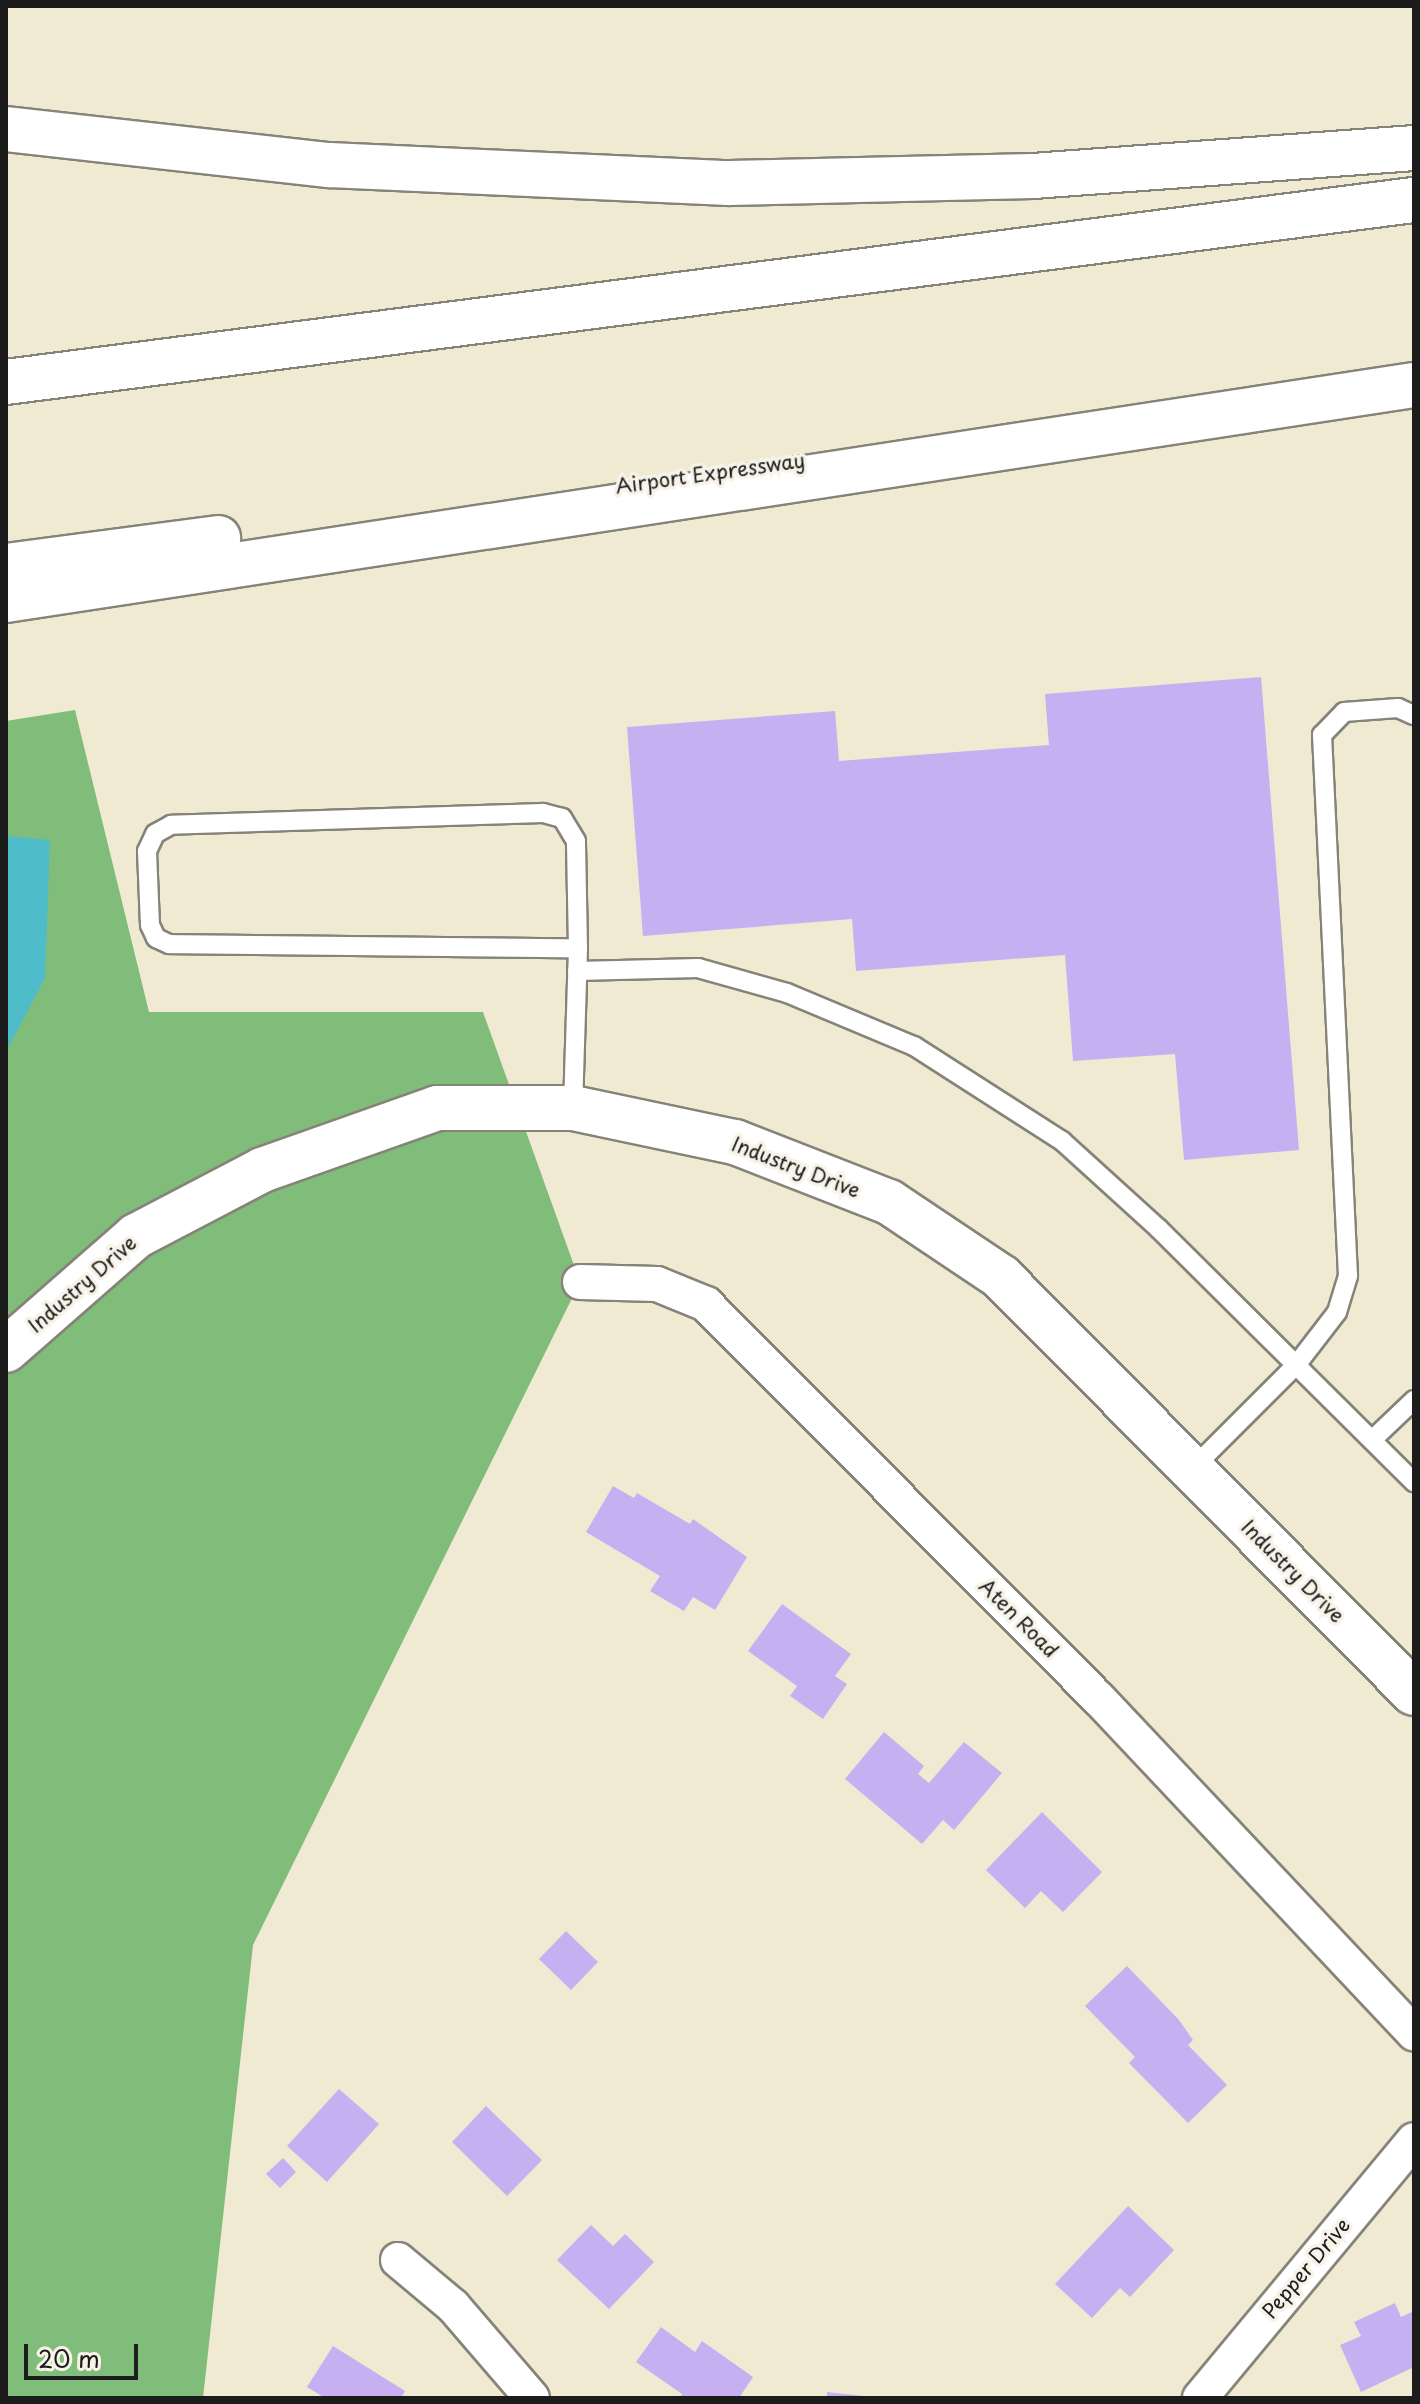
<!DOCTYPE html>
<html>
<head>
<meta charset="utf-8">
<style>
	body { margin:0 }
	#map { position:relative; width:1420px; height:2404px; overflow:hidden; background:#f0ead3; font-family:"Playpen Sans",sans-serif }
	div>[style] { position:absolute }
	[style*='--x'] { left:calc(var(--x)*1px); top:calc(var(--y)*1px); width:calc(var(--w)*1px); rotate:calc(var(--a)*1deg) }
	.forest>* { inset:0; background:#80bc7a }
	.water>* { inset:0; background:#4fbcc9 }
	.building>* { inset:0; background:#c6b0f1 }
	.roads { filter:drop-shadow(2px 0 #868378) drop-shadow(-2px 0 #868378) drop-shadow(0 2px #868378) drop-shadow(0 -2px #868378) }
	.service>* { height:18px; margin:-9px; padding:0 9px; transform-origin:9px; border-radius:9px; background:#fff }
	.minor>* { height:34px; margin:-17px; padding:0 17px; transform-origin:17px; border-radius:17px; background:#fff }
	.tertiary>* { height:44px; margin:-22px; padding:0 22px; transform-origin:22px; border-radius:22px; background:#fff }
	.motorway>* { height:44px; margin:-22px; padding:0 22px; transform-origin:22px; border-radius:22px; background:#fff }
	span { translate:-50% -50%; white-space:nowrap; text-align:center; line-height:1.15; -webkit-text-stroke:7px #f7f3e8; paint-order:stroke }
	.street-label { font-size:20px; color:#1c1c1c }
	.frame { position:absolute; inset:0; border:8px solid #1c1c1c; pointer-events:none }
	.scale { position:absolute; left:24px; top:2344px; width:114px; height:36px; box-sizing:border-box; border:4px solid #1c1c1c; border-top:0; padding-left:10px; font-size:24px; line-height:28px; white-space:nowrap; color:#1c1c1c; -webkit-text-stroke:6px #f7f3e8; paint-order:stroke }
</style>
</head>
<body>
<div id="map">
	<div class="forest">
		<div style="clip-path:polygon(75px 710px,149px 1012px,483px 1012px,580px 1282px,253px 1945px,203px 2398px,6px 2398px,6px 721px)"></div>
	</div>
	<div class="water">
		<div style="clip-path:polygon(6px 836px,50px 840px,45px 978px,6px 1052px)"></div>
	</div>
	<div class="building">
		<div style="clip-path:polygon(1261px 677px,1299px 1150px,1184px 1160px,1175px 1054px,1073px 1061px,1065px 955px,856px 971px,852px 919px,643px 936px,627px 727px,835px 711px,839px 761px,1049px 745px,1045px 694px)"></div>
		<div style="clip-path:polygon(613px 1486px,634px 1498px,637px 1493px,690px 1524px,693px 1519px,747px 1557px,715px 1610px,693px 1597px,684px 1611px,650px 1591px,660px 1576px,586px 1532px)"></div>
		<div style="clip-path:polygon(782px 1604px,851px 1654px,835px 1676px,847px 1684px,823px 1719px,790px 1696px,797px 1686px,748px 1651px)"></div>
		<div style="clip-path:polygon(884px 1732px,924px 1766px,918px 1774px,929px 1783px,964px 1742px,1002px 1773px,954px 1830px,943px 1820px,922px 1844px,845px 1779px)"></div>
		<div style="clip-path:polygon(1042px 1812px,1102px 1872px,1063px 1912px,1041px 1891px,1025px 1908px,986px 1870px)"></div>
		<div style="clip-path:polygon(566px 1931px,598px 1962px,571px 1990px,539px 1959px)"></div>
		<div style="clip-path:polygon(1127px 1966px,1179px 2020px,1193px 2040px,1188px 2045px,1227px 2085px,1188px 2123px,1129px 2063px,1135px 2057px,1085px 2006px)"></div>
		<div style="clip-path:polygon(339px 2089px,379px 2124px,327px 2182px,287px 2146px)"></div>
		<div style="clip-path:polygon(486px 2106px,542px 2160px,507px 2196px,452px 2142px)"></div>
		<div style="clip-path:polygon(283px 2158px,296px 2172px,280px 2188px,266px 2174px)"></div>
		<div style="clip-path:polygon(1128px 2206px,1174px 2250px,1130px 2297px,1120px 2288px,1092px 2318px,1055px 2284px)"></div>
		<div style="clip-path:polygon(591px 2225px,613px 2246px,625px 2234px,654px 2262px,609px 2309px,557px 2260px)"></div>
		<div style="clip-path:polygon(1395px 2303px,1401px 2317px,1414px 2311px,1414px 2367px,1361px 2392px,1340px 2345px,1361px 2336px,1354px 2322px)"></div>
		<div style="clip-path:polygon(661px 2327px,695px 2352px,702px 2341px,753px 2377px,739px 2398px,680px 2398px,682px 2394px,636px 2362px)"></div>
		<div style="clip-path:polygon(333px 2346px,405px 2391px,401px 2398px,325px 2398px,307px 2387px)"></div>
		<div style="clip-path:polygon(827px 2392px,863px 2396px,862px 2398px,827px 2398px)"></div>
	</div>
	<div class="roads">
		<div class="service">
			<div style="--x:577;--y:971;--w:121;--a:-1.4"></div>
			<div style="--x:698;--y:968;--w:92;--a:15.7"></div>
			<div style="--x:787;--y:993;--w:138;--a:22.7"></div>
			<div style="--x:914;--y:1046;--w:176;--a:32.7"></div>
			<div style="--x:1062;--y:1141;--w:130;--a:42.2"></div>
			<div style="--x:1158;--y:1228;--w:361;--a:44.8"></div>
			<div style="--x:573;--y:1108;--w:160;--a:-88.2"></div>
			<div style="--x:578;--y:948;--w:107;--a:-91.1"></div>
			<div style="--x:576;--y:841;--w:27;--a:-121"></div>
			<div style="--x:562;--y:818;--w:20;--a:-165"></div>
			<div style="--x:543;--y:813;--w:372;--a:178.2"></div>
			<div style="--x:171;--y:825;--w:18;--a:151"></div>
			<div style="--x:155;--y:834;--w:19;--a:115"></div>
			<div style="--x:147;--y:851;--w:74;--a:87.7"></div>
			<div style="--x:150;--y:925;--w:14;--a:65"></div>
			<div style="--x:156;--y:938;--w:14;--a:25"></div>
			<div style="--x:169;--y:944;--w:409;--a:0.6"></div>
			<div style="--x:1372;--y:1440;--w:58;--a:-43.6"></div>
			<div style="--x:1192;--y:1469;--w:148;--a:-45"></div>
			<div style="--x:1297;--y:1364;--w:66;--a:-52.4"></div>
			<div style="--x:1337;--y:1312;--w:38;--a:-73"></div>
			<div style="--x:1348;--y:1276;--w:542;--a:-92.75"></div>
			<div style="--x:1322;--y:735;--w:32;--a:-46"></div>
			<div style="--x:1344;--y:712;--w:54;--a:-4.2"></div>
			<div style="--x:1398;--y:708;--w:17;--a:24"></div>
		</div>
		<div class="minor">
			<div style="--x:580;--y:1282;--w:77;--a:1.5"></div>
			<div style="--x:657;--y:1284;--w:53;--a:22.2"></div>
			<div style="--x:706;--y:1304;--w:556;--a:45.15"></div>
			<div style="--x:1098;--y:1698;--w:461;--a:46.7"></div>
			<div style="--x:398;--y:2260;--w:72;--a:39.9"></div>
			<div style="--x:453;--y:2306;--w:121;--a:49.3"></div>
			<div style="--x:1200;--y:2398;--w:335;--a:-50.3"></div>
		</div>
		<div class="tertiary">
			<div style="--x:6;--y:1350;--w:173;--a:-41.2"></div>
			<div style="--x:136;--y:1236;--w:142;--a:-27.6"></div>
			<div style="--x:262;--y:1170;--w:186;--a:-19.5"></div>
			<div style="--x:437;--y:1108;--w:136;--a:0"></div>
			<div style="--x:573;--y:1108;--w:166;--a:11.9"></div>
			<div style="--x:735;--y:1142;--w:165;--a:21.3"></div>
			<div style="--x:889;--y:1202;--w:135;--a:33.8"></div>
			<div style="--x:1001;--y:1277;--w:586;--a:45.21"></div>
		</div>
		<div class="motorway">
			<div style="--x:6;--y:129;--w:325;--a:6.4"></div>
			<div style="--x:329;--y:165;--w:400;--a:2.6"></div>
			<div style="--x:729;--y:183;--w:304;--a:-1.3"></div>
			<div style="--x:1033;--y:176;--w:382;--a:-4.2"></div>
			<div style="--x:6;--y:382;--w:1420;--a:-7.37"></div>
			<div style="--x:6;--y:566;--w:214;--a:-7.5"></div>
			<div style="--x:6;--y:600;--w:1424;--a:-8.68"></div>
		</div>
	</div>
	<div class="street-label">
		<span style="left:710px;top:473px;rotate:-8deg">Airport Expressway</span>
		<span style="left:796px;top:1167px;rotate:21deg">Industry Drive</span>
		<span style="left:82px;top:1284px;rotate:-41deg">Industry Drive</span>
		<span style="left:1293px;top:1571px;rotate:45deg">Industry Drive</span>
		<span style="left:1019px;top:1618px;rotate:45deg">Aten Road</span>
		<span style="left:1306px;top:2268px;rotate:-50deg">Pepper Drive</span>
	</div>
	<div class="frame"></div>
	<div class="scale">20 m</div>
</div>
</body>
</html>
